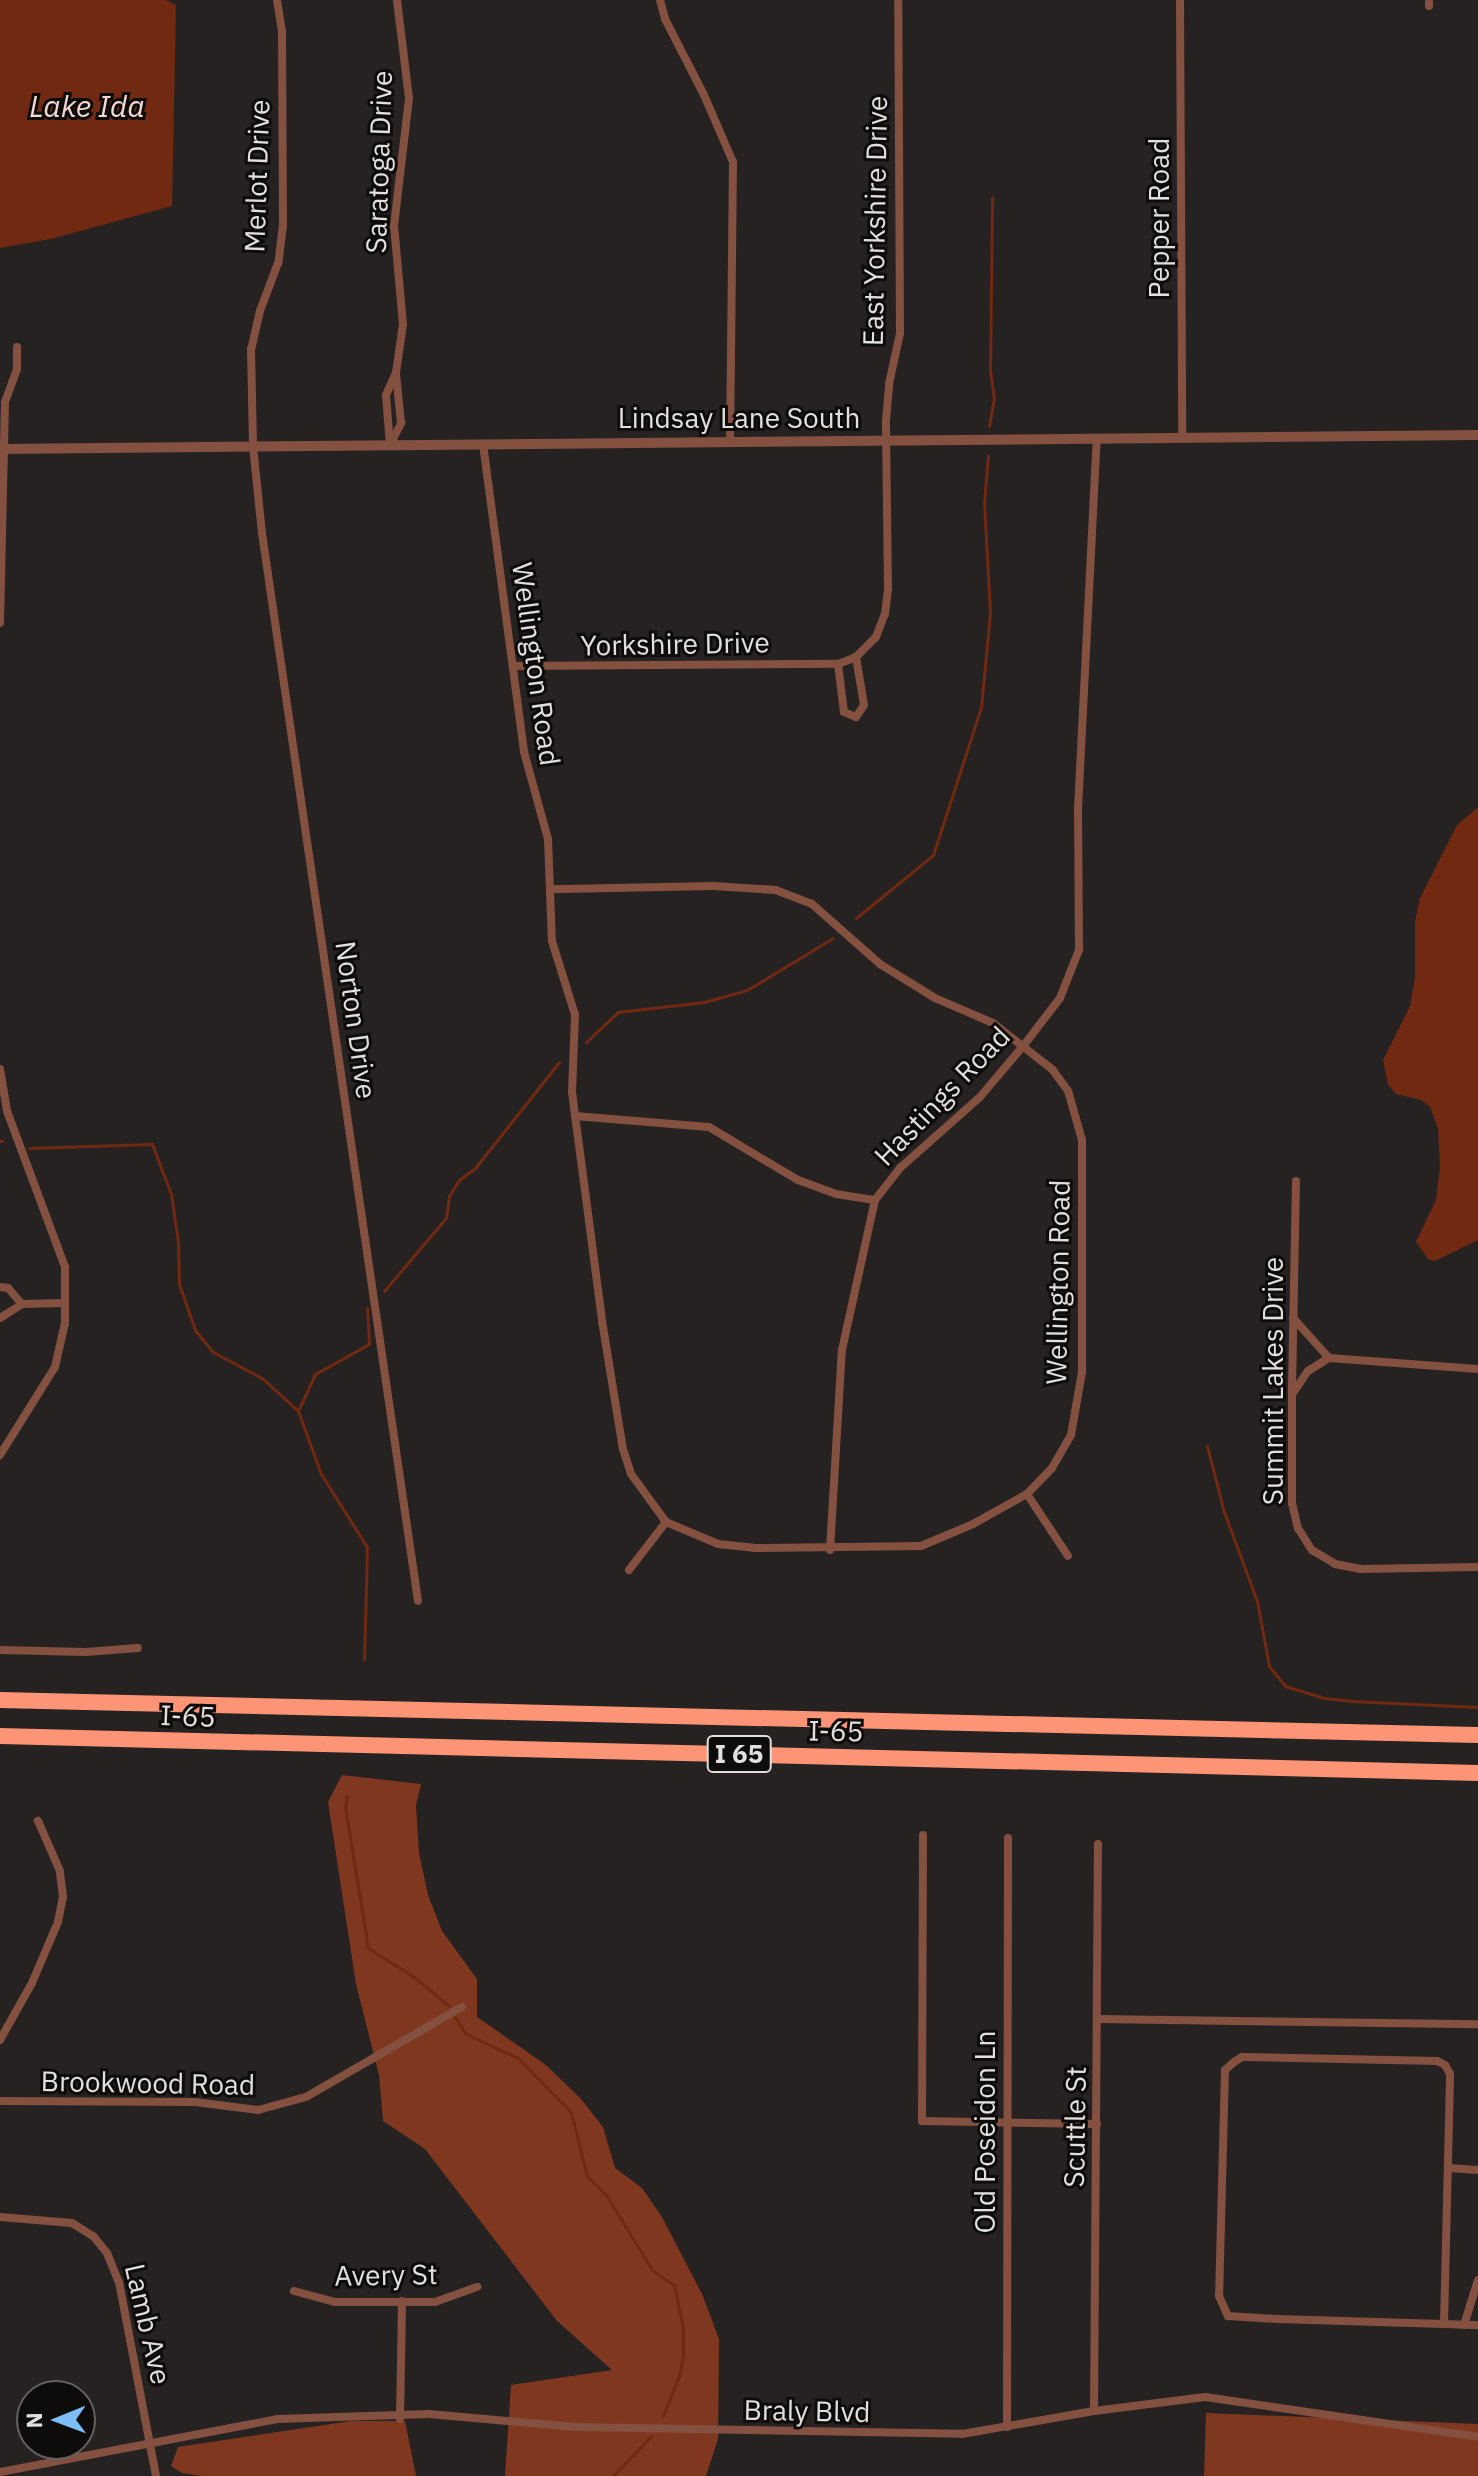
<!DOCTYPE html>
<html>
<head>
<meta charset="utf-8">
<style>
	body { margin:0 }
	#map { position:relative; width:1478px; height:2476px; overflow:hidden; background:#262221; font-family:"IBM Plex Sans",sans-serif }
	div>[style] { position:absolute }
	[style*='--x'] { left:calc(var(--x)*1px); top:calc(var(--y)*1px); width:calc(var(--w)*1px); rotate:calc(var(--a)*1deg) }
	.forest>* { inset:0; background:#803720 }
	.water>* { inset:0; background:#712912 }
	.stream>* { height:3px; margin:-1.5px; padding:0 1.5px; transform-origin:1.5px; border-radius:1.5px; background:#712912 }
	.minor>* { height:8px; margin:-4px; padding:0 4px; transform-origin:4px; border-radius:4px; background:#845040 }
	.tertiary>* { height:10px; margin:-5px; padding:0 5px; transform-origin:5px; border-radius:5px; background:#845040 }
	.motorway>* { height:16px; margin:-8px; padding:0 8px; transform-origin:8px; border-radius:8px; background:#fd9475 }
	span { translate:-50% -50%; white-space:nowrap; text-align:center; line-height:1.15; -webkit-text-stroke:6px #0e0c0b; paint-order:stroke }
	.shield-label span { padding:2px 6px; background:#0e0c0b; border:2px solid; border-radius:6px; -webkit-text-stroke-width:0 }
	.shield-label { font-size:26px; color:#e2dfde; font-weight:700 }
	.street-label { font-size:28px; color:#e2dfde }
	.water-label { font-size:30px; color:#f1d9d2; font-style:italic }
	.north { position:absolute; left:16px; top:2380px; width:80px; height:80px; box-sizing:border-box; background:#0e0c0b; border:2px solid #63605f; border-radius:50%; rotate:269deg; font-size:22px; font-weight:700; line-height:32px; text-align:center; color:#e2dfde }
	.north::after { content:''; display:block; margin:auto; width:28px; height:36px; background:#7dbef9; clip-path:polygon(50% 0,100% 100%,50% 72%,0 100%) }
</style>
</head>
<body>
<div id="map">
	<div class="forest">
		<div style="clip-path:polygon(342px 1775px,421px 1784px,416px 1806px,419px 1853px,428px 1895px,442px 1931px,477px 1979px,477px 2017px,546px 2065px,581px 2099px,603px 2127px,615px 2168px,642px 2188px,662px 2217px,702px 2294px,719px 2339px,718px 2439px,706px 2476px,505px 2476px,511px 2385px,612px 2370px,557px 2321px,425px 2149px,383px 2121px,379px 2075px,356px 1984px,328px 1802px)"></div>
		<div style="clip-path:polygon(1206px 2413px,1478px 2424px,1478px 2476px,1204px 2476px)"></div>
		<div style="clip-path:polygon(351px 2421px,405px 2421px,416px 2476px,202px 2476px,182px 2473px,171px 2466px,178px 2447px)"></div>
	</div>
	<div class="water">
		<div style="clip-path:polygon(0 0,166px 0,176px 5px,172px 206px,51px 239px,0 248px)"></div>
		<div style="clip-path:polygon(1478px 807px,1478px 1240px,1435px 1261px,1428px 1259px,1416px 1242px,1436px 1200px,1440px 1166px,1438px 1128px,1430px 1107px,1421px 1100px,1396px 1094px,1388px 1085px,1383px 1060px,1410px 1006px,1415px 977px,1415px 922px,1420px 898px,1457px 825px)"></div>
	</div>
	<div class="stream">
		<div style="--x:989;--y:426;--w:27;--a:-80"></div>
		<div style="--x:994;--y:399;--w:30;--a:-98"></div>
		<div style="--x:990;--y:369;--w:172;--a:-89.3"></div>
		<div style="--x:856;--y:918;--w:99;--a:-39.3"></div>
		<div style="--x:933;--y:855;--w:156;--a:-72"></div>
		<div style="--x:981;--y:707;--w:94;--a:-84.5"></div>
		<div style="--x:990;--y:613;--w:110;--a:-93.1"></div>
		<div style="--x:984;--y:503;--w:48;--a:-85.2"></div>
		<div style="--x:586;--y:1042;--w:44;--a:-43.2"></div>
		<div style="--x:618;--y:1012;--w:87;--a:-6.6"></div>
		<div style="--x:704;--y:1002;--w:45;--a:-15.6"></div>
		<div style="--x:747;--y:990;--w:100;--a:-31.2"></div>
		<div style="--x:0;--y:1141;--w:2;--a:0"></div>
		<div style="--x:29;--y:1148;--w:123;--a:-1.9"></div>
		<div style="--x:152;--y:1144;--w:53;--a:69.2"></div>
		<div style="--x:171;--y:1194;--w:49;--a:81.7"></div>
		<div style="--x:178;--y:1242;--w:42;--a:88.6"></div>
		<div style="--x:179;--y:1284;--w:49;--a:70.8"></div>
		<div style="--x:195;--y:1330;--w:28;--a:51"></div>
		<div style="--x:213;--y:1352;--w:55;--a:28"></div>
		<div style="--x:262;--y:1378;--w:49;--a:42.5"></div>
		<div style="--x:298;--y:1411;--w:67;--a:69.9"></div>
		<div style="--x:321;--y:1474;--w:86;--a:57.8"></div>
		<div style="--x:367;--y:1547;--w:112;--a:91.5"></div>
		<div style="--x:384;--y:1291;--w:96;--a:-49.7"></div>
		<div style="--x:446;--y:1218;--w:22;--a:-82"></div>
		<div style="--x:449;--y:1196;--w:19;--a:-58"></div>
		<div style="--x:459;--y:1180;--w:20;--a:-37"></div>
		<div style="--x:475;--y:1168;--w:135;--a:-51.6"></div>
		<div style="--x:298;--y:1411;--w:41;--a:-65.3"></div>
		<div style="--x:315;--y:1374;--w:62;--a:-29.1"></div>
		<div style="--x:369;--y:1344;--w:36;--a:-93"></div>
		<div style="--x:1207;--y:1446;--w:68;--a:75.6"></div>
		<div style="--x:1224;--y:1512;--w:95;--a:69.7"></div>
		<div style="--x:1257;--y:1601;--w:66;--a:79.5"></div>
		<div style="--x:1269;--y:1666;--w:26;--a:51"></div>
		<div style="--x:1285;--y:1686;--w:41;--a:17.1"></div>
		<div style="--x:1324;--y:1698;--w:27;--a:6"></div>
		<div style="--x:1351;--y:1701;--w:127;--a:2.7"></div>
		<div style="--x:347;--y:1796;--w:11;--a:100"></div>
		<div style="--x:345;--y:1807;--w:143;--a:80.7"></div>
		<div style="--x:368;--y:1948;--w:54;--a:32.2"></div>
		<div style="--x:414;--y:1977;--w:45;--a:39.6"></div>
		<div style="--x:455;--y:2017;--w:20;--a:57"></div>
		<div style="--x:466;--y:2034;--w:57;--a:24.8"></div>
		<div style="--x:518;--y:2058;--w:76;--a:45.5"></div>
		<div style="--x:571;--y:2112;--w:66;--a:76"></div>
		<div style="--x:587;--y:2176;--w:27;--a:45"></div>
		<div style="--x:606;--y:2195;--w:89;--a:58.3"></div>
		<div style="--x:653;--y:2271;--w:25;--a:34"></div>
		<div style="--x:674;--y:2285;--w:44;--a:78.2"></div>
		<div style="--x:683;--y:2328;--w:28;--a:90"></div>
		<div style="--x:683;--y:2356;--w:20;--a:101"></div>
		<div style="--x:679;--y:2376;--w:43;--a:111.8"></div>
		<div style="--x:613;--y:2476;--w:55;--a:-46.5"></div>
	</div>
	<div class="minor">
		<div style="--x:277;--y:0;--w:31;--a:81"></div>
		<div style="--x:282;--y:31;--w:194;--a:89.7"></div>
		<div style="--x:283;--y:225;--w:38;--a:97"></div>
		<div style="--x:278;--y:263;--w:51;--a:110.6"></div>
		<div style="--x:260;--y:311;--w:39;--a:103"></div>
		<div style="--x:251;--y:349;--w:97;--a:88.8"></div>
		<div style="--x:253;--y:446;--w:87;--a:84.1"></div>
		<div style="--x:262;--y:533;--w:1079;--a:81.69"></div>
		<div style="--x:660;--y:0;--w:20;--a:75"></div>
		<div style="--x:665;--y:19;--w:85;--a:62.8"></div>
		<div style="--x:704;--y:95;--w:73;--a:66.6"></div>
		<div style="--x:733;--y:162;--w:281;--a:90.6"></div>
		<div style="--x:1180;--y:0;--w:436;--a:89.7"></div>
		<div style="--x:1429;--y:0;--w:6;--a:90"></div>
		<div style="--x:483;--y:444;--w:311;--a:82.4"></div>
		<div style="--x:524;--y:752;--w:90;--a:74.6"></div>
		<div style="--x:548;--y:839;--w:102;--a:87.8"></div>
		<div style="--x:552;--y:941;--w:77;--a:72.7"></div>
		<div style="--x:575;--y:1015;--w:77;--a:92.2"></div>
		<div style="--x:572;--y:1092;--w:231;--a:82.5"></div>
		<div style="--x:602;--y:1321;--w:130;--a:80.7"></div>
		<div style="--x:623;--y:1449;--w:26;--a:72"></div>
		<div style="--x:631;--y:1474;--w:59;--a:53.9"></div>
		<div style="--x:666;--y:1522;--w:56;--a:22.9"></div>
		<div style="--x:718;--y:1544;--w:36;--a:6"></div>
		<div style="--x:754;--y:1548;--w:167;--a:-0.7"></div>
		<div style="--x:921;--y:1546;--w:56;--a:-22.9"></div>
		<div style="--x:973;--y:1524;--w:62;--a:-29.1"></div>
		<div style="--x:1027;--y:1494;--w:36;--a:-46"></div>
		<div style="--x:1052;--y:1468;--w:38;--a:-60"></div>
		<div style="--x:1071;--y:1435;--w:64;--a:-80.1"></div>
		<div style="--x:1082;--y:1372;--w:232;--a:-90"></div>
		<div style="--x:1082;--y:1140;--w:51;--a:-105.9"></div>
		<div style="--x:1068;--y:1091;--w:26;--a:-126"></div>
		<div style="--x:1053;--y:1070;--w:76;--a:-141.9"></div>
		<div style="--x:993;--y:1023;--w:63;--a:-156.7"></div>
		<div style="--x:935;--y:998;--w:65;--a:-148.3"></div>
		<div style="--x:880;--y:964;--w:91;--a:-138.6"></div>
		<div style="--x:812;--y:904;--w:39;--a:-159"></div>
		<div style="--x:776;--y:890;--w:63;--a:-176.4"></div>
		<div style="--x:713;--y:886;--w:163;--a:178.9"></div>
		<div style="--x:390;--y:445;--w:25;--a:-63"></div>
		<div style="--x:401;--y:423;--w:49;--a:-95.8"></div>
		<div style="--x:390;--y:446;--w:51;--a:-94.5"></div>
		<div style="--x:386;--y:395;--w:24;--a:-66"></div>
		<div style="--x:396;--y:373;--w:49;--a:-81.9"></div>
		<div style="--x:403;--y:324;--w:98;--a:-95.2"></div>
		<div style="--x:394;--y:226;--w:129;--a:-83.3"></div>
		<div style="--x:409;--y:98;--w:99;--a:-97"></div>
		<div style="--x:0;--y:623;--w:221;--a:-88.7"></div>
		<div style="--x:5;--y:402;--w:35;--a:-70"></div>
		<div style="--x:17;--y:369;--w:22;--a:-90"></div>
		<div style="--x:838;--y:664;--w:48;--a:82.9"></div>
		<div style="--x:844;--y:712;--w:13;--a:23"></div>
		<div style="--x:856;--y:717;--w:14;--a:-56"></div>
		<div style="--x:864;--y:705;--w:49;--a:-99.5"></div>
		<div style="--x:513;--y:666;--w:325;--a:-0.4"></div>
		<div style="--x:838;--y:664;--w:19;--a:-21"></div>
		<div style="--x:856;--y:657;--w:28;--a:-45"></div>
		<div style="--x:876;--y:637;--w:25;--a:-69"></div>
		<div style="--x:885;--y:614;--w:26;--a:-83"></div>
		<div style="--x:888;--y:588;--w:167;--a:-90.7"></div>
		<div style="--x:886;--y:421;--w:37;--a:-85"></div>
		<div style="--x:889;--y:384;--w:52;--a:-77.8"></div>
		<div style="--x:900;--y:333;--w:333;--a:-90.3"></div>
		<div style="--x:0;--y:1069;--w:43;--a:80.5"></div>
		<div style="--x:7;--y:1111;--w:166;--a:69.6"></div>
		<div style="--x:65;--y:1267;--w:56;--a:90"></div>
		<div style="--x:65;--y:1323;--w:45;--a:102.8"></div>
		<div style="--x:55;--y:1367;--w:104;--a:122"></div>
		<div style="--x:575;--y:1116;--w:134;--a:4.7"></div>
		<div style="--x:709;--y:1127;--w:104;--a:30.8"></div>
		<div style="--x:798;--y:1180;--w:40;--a:20.2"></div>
		<div style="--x:836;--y:1194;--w:39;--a:9"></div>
		<div style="--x:1296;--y:1181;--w:214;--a:91.1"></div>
		<div style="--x:1292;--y:1395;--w:108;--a:90"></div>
		<div style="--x:1292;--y:1503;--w:26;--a:77"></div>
		<div style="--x:1298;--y:1528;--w:26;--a:58"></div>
		<div style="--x:1312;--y:1550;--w:27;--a:31"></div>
		<div style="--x:1335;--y:1564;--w:25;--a:11"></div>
		<div style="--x:1360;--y:1569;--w:118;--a:-1"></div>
		<div style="--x:0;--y:1287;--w:8;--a:7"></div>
		<div style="--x:8;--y:1288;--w:21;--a:49"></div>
		<div style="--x:0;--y:1318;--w:26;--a:-32"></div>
		<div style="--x:22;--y:1304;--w:43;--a:-1.3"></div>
		<div style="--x:1293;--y:1318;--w:54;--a:48"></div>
		<div style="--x:1329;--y:1358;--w:149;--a:4.2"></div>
		<div style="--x:1293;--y:1393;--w:27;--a:-56"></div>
		<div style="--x:1308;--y:1371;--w:25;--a:-32"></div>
		<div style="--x:1027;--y:1494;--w:74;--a:56.5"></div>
		<div style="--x:830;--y:1550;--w:200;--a:-86.6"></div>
		<div style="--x:842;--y:1350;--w:154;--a:-77.6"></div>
		<div style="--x:875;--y:1200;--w:41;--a:-52"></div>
		<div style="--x:900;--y:1168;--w:107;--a:-41.6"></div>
		<div style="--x:980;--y:1097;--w:68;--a:-49.8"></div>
		<div style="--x:1024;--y:1045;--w:59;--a:-52.5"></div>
		<div style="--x:1060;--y:998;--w:52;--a:-68.4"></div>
		<div style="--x:1079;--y:950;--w:141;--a:-90.4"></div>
		<div style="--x:1078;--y:809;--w:370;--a:-87.1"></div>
		<div style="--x:629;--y:1570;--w:61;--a:-52.4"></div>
		<div style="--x:0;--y:1650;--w:86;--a:1.3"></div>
		<div style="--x:86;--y:1652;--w:52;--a:-4.4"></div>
		<div style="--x:923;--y:1835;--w:286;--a:90.2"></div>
		<div style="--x:922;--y:2121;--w:175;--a:1"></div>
		<div style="--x:1098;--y:2019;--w:380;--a:0.8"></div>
		<div style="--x:0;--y:2040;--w:65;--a:-60.7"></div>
		<div style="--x:32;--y:1983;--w:66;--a:-66.9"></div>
		<div style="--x:58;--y:1922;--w:25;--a:-79"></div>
		<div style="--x:63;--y:1897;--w:26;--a:-97"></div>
		<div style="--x:60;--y:1871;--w:55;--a:-113.7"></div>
		<div style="--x:0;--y:2101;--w:195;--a:0.3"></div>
		<div style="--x:195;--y:2102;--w:64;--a:7.2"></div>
		<div style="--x:258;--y:2110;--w:50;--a:-15.2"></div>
		<div style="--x:306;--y:2097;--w:180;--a:-30"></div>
		<div style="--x:1448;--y:2168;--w:30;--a:4"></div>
		<div style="--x:0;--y:2217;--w:72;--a:4.8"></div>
		<div style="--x:72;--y:2223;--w:26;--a:32"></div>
		<div style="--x:94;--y:2237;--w:21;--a:51"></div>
		<div style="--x:107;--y:2253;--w:31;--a:68"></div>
		<div style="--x:119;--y:2282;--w:197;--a:79.2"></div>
		<div style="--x:294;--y:2291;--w:42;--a:15"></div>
		<div style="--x:335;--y:2302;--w:100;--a:0"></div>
		<div style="--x:435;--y:2302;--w:45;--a:-19.7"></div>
		<div style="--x:1444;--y:2324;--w:250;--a:-88.6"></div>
		<div style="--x:1450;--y:2074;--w:10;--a:-119"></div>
		<div style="--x:1445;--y:2065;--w:9;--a:-153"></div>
		<div style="--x:1437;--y:2061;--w:195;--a:-178.8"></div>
		<div style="--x:1242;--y:2057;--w:9;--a:148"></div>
		<div style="--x:1234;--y:2062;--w:12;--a:138"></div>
		<div style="--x:1225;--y:2070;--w:226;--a:91.5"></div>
		<div style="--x:1219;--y:2296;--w:22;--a:66"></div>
		<div style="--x:1228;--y:2316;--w:49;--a:3.5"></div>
		<div style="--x:1277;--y:2319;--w:167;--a:1.7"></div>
		<div style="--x:1444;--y:2324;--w:34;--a:2"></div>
		<div style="--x:1464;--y:2325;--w:47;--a:-72.7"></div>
		<div style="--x:1094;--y:2411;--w:567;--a:-89.6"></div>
		<div style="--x:400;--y:2419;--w:118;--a:-89"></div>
		<div style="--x:1007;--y:2427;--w:589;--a:-89.9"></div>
		<div style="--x:0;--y:2472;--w:282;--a:-10.8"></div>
		<div style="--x:277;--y:2419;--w:152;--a:-1.9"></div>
		<div style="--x:429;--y:2414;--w:147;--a:5.1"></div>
		<div style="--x:575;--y:2427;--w:387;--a:1"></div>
		<div style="--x:962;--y:2434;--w:134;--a:-9.9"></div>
		<div style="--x:1094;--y:2411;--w:112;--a:-7.2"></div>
		<div style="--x:1205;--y:2397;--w:276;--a:8.3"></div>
	</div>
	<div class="tertiary">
		<div style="--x:0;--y:449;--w:1478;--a:-0.54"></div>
	</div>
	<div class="motorway">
		<div style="--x:0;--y:1700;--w:1478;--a:1.36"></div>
		<div style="--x:0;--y:1736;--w:1478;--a:1.43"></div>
	</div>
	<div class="shield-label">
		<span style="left:739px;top:1754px">I 65</span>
	</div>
	<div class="street-label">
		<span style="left:379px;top:162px;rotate:-88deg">Saratoga Drive</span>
		<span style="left:257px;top:176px;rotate:-88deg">Merlot Drive</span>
		<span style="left:1159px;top:218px;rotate:-90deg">Pepper Road</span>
		<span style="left:875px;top:221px;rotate:-89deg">East Yorkshire Drive</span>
		<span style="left:739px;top:418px">Lindsay Lane South</span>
		<span style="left:675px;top:644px;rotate:-1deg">Yorkshire Drive</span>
		<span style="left:536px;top:664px;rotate:82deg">Wellington Road</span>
		<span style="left:356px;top:1020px;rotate:82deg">Norton Drive</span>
		<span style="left:942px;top:1096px;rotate:-46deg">Hastings Road</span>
		<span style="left:1058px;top:1282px;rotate:-89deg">Wellington Road</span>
		<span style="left:1273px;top:1381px;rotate:-90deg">Summit Lakes Drive</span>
		<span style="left:188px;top:1716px;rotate:2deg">I-65</span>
		<span style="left:836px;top:1731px;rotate:1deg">I-65</span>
		<span style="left:148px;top:2083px;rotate:1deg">Brookwood Road</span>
		<span style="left:1075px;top:2127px;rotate:-89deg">Scuttle St</span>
		<span style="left:985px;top:2132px;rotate:-90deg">Old Poseidon Ln</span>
		<span style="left:386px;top:2275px;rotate:-1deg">Avery St</span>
		<span style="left:148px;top:2324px;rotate:77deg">Lamb Ave</span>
		<span style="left:807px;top:2411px;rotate:1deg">Braly Blvd</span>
	</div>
	<div class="water-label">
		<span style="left:87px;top:106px">Lake Ida</span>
	</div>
	<div class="north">N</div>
</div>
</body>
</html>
